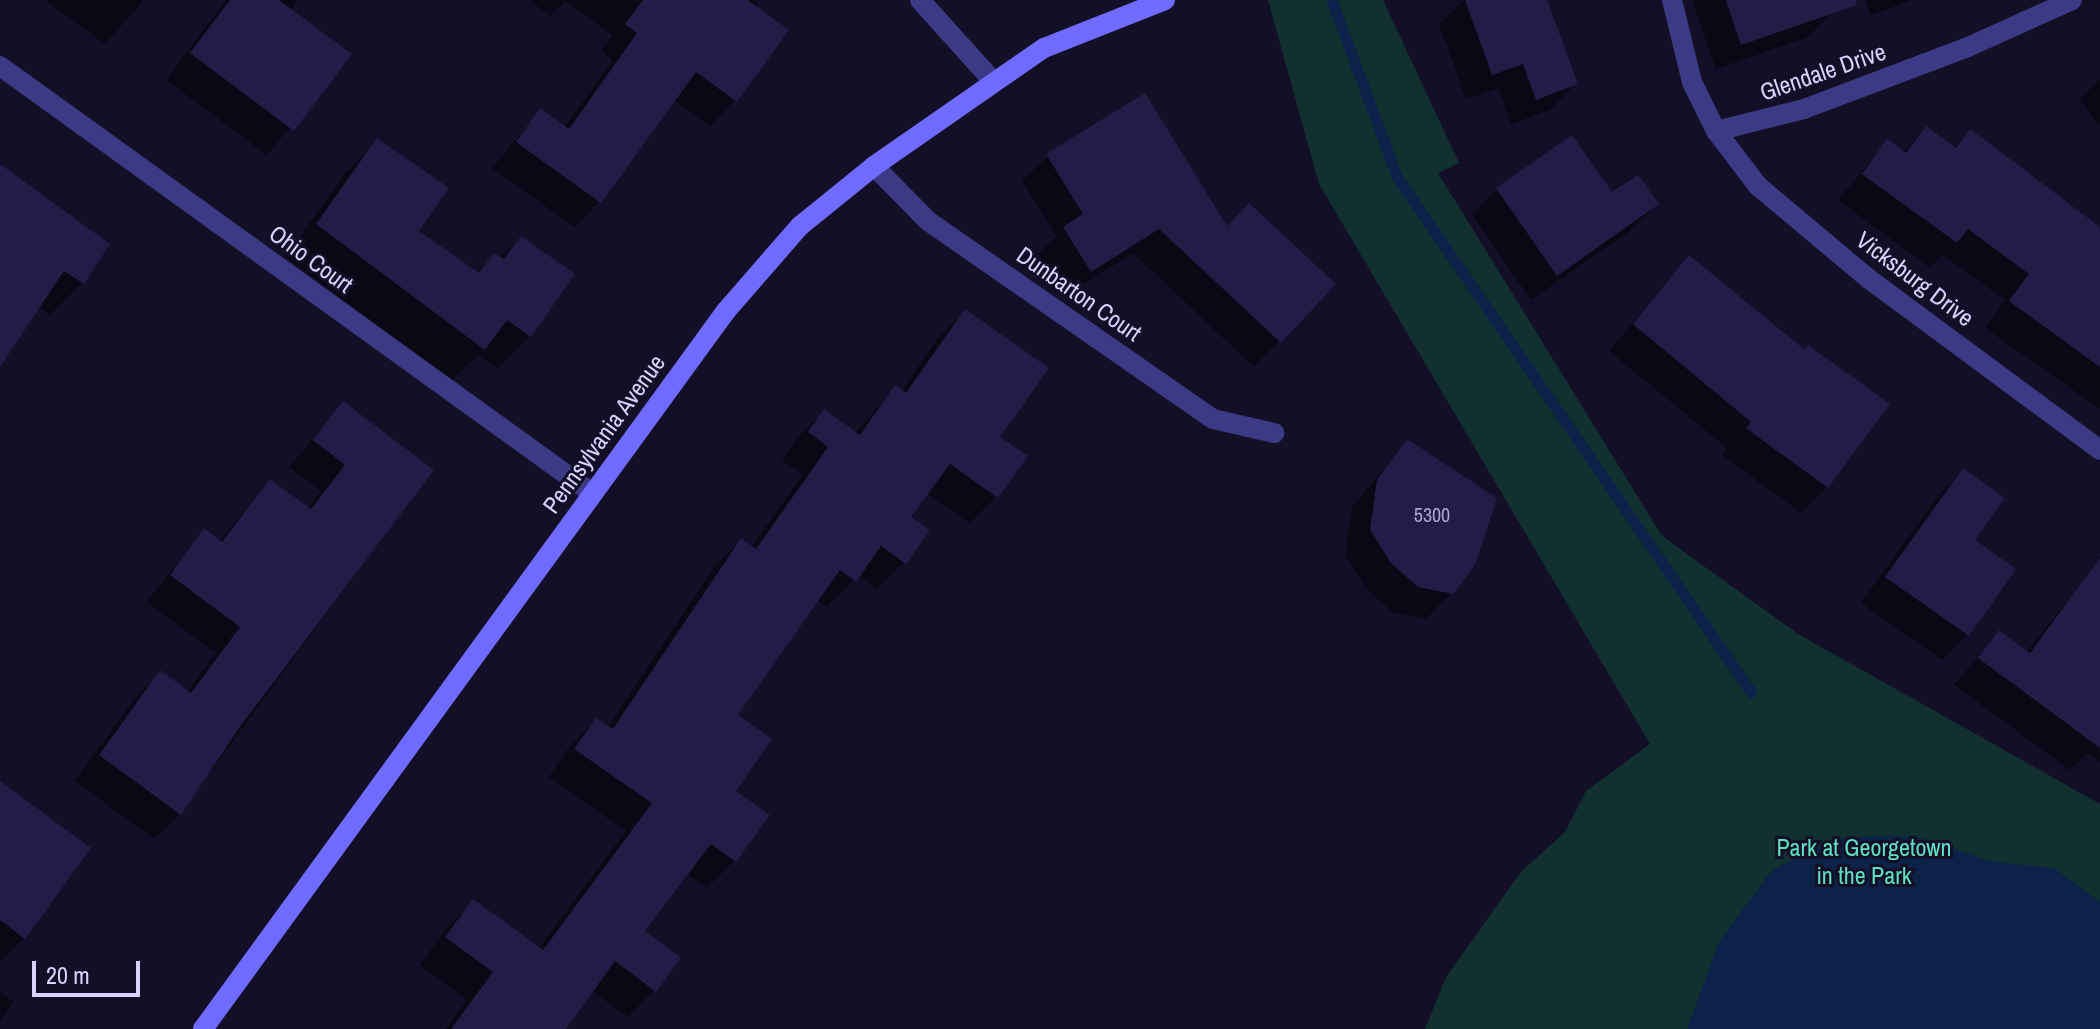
<!DOCTYPE html>
<html>
<head>
<meta charset="utf-8">
<style>
	body { margin:0 }
	#map { position:relative; width:2100px; height:1029px; overflow:hidden; background:#130f26; font-family:"Archivo Narrow",sans-serif }
	div>[style] { position:absolute }
	[style*='--x'] { left:calc(var(--x)*1px); top:calc(var(--y)*1px); width:calc(var(--w)*1px); rotate:calc(var(--a)*1deg) }
	.green>* { inset:0; background:#12302f }
	.water>* { inset:0; background:#0c2248 }
	.shadow>* { inset:0; background:#0007 }
	.stream>* { height:11px; margin:-5.5px; padding:0 5.5px; transform-origin:5.5px; border-radius:5.5px; background:#0c2248 }
	.building>* { inset:0; background:#241b47 }
	.street>* { height:20px; margin:-10px; padding:0 10px; transform-origin:10px; border-radius:10px; background:#3d3a85 }
	.secondary>* { height:20px; margin:-10px; padding:0 10px; transform-origin:10px; border-radius:10px; background:#6f6bff }
	span { translate:-50% -50%; white-space:nowrap; text-align:center; line-height:1.15; -webkit-text-stroke:6px #130f26; paint-order:stroke }
	.number-label { font-size:20px; color:#aca6d1 }
	.number-label span { -webkit-text-stroke-width:0 }
	.street-label { font-size:24px; color:#d9d4ff }
	.park-label { font-size:24px; color:#5fe0c0 }
	.scale { position:absolute; left:32px; top:961px; width:108px; height:36px; box-sizing:border-box; border:4px solid #d9d4ff; border-top:0; padding-left:10px; font-size:24px; line-height:28px; white-space:nowrap; color:#d9d4ff; -webkit-text-stroke:6px #130f26; paint-order:stroke }
</style>
</head>
<body>
<div id="map">
	<div class="green">
		<div style="clip-path:polygon(1268px 0,1383px 0,1459px 163px,1438px 173px,1662px 536px,1798px 634px,2100px 804px,2100px 1029px,1425px 1029px,1446px 977px,1520px 873px,1565px 832px,1586px 791px,1650px 744px,1319px 184px)"></div>
	</div>
	<div class="water">
		<div style="clip-path:polygon(1890px 836px,1929px 839px,1988px 861px,2054px 868px,2100px 902px,2100px 1029px,1687px 1029px,1719px 942px,1772px 870px,1838px 838px)"></div>
	</div>
	<div class="shadow">
		<div style="clip-path:polygon(45px 0,144px 0,105px 44px)"></div>
		<div style="clip-path:polygon(226px 0,298px 0,290px 11px,349px 55px,267px 155px,166px 80px)"></div>
		<div style="clip-path:polygon(529px 0,757px 0,735px 100px,710px 126px,674px 100px,599px 202px,574px 227px,492px 168px,540px 111px,564px 128px,613px 60px,601px 51px,612px 35px,565px 1px,550px 16px)"></div>
		<div style="clip-path:polygon(1464px 0,1545px 0,1575px 84px,1550px 110px,1511px 124px,1498px 88px,1466px 99px,1439px 24px)"></div>
		<div style="clip-path:polygon(1692px 0,1829px 0,1833px 12px,1808px 37px,1716px 69px)"></div>
		<div style="clip-path:polygon(1865px 0,1912px 0,1871px 15px)"></div>
		<div style="clip-path:polygon(2100px 79px,2100px 123px,2098px 125px,2080px 99px)"></div>
		<div style="clip-path:polygon(1926px 129px,1953px 148px,1970px 131px,2100px 229px,2100px 409px,1985px 328px,2005px 300px,1943px 255px,1930px 268px,1838px 200px,1887px 142px,1902px 153px)"></div>
		<div style="clip-path:polygon(1572px 137px,1612px 195px,1656px 204px,1631px 230px,1531px 300px,1472px 215px,1497px 190px)"></div>
		<div style="clip-path:polygon(378px 141px,417px 232px,476px 274px,521px 239px,530px 336px,497px 368px,478px 355px,451px 381px,286px 257px,345px 173px)"></div>
		<div style="clip-path:polygon(1048px 156px,1226px 228px,1333px 284px,1254px 367px,1133px 253px,1065px 296px,1039px 254px,1056px 236px,1022px 181px)"></div>
		<div style="clip-path:polygon(0 167px,107px 244px,82px 283px,50px 315px,38px 307px,0 358px)"></div>
		<div style="clip-path:polygon(1689px 258px,1804px 352px,1887px 405px,1826px 487px,1801px 513px,1722px 455px,1727px 448px,1609px 351px)"></div>
		<div style="clip-path:polygon(965px 312px,997px 437px,997px 496px,970px 523px,926px 493px,908px 518px,904px 562px,877px 589px,858px 575px,827px 607px,817px 600px,735px 716px,734px 861px,707px 888px,687px 873px,642px 932px,654px 990px,628px 1017px,592px 991px,564px 1029px,446px 1029px,467px 1000px,420px 965px,446px 929px,473px 902px,538px 949px,626px 831px,549px 777px,569px 747px,596px 720px,607px 728px,714px 567px,741px 540px,751px 548px,803px 474px,782px 460px,797px 438px,824px 412px,855px 433px,895px 388px,901px 392px,938px 338px)"></div>
		<div style="clip-path:polygon(343px 404px,431px 471px,180px 813px,154px 839px,75px 781px,135px 698px,160px 673px,187px 692px,216px 653px,146px 602px,204px 531px,219px 541px,270px 481px,307px 509px,321px 491px,289px 467px)"></div>
		<div style="clip-path:polygon(1408px 442px,1451px 593px,1426px 619px,1392px 612px,1366px 588px,1345px 556px,1352px 507px)"></div>
		<div style="clip-path:polygon(1963px 470px,1972px 540px,1967px 634px,1942px 660px,1861px 603px,1938px 496px)"></div>
		<div style="clip-path:polygon(2094px 569px,2100px 574px,2100px 762px,2088px 753px,2070px 770px,1954px 685px,1999px 632px,2026px 652px)"></div>
		<div style="clip-path:polygon(0 801px,24px 938px,0 961px)"></div>
		<div style="clip-path:polygon(0 992px,14px 1002px,0 1021px)"></div>
	</div>
	<div class="stream">
		<div style="--x:1332;--y:1;--w:188;--a:69.7"></div>
		<div style="--x:1397;--y:177;--w:625;--a:55.5"></div>
	</div>
	<div class="building">
		<div style="clip-path:polygon(230px 0,279px 0,352px 54px,294px 131px,190px 53px)"></div>
		<div style="clip-path:polygon(643px 0,748px 0,789px 30px,737px 102px,696px 72px,601px 203px,516px 142px,540px 108px,569px 129px,637px 33px,625px 24px)"></div>
		<div style="clip-path:polygon(1465px 0,1547px 0,1578px 84px,1536px 100px,1523px 64px,1492px 75px)"></div>
		<div style="clip-path:polygon(1726px 0,1856px 0,1857px 5px,1741px 45px)"></div>
		<div style="clip-path:polygon(1145px 93px,1227px 226px,1249px 203px,1336px 284px,1281px 343px,1159px 229px,1091px 272px,1063px 227px,1083px 214px,1046px 154px)"></div>
		<div style="clip-path:polygon(1926px 126px,1956px 148px,1970px 129px,2100px 227px,2100px 367px,2009px 301px,2029px 274px,1968px 229px,1957px 243px,1862px 174px,1887px 139px,1906px 153px)"></div>
		<div style="clip-path:polygon(1572px 135px,1612px 192px,1638px 175px,1659px 204px,1557px 276px,1496px 188px)"></div>
		<div style="clip-path:polygon(377px 138px,449px 188px,419px 231px,479px 273px,494px 253px,504px 259px,521px 236px,575px 274px,531px 337px,507px 320px,485px 350px,316px 224px)"></div>
		<div style="clip-path:polygon(0 164px,110px 244px,84px 284px,64px 271px,0 367px)"></div>
		<div style="clip-path:polygon(1689px 255px,1805px 350px,1808px 345px,1890px 404px,1828px 488px,1746px 428px,1751px 422px,1633px 324px)"></div>
		<div style="clip-path:polygon(965px 309px,1049px 368px,1000px 437px,1028px 456px,998px 498px,950px 464px,911px 517px,930px 530px,906px 564px,881px 546px,856px 582px,840px 570px,738px 715px,772px 739px,736px 791px,770px 815px,736px 862px,711px 844px,645px 931px,681px 958px,656px 992px,615px 961px,566px 1029px,451px 1029px,493px 972px,445px 937px,473px 899px,543px 950px,652px 803px,574px 749px,596px 718px,613px 729px,741px 538px,756px 549px,828px 447px,808px 432px,824px 409px,860px 435px,895px 385px,906px 393px)"></div>
		<div style="clip-path:polygon(343px 401px,434px 470px,239px 728px,181px 815px,99px 755px,160px 670px,191px 693px,240px 627px,170px 575px,204px 528px,222px 542px,270px 479px,311px 509px,345px 465px,313px 440px)"></div>
		<div style="clip-path:polygon(1407px 439px,1497px 498px,1475px 565px,1453px 594px,1418px 587px,1391px 563px,1370px 530px,1377px 480px)"></div>
		<div style="clip-path:polygon(1963px 468px,2005px 498px,1975px 540px,2016px 569px,1969px 636px,1885px 577px)"></div>
		<div style="clip-path:polygon(2100px 558px,2100px 748px,1978px 658px,1999px 630px,2030px 653px)"></div>
		<div style="clip-path:polygon(0 781px,91px 848px,25px 939px,0 920px)"></div>
	</div>
	<div class="street">
		<div style="--x:920;--y:0;--w:109;--a:48"></div>
		<div style="--x:1672;--y:0;--w:84;--a:76.3"></div>
		<div style="--x:1692;--y:82;--w:55;--a:63.9"></div>
		<div style="--x:1716;--y:131;--w:69;--a:52.6"></div>
		<div style="--x:1758;--y:186;--w:145;--a:40"></div>
		<div style="--x:1869;--y:279;--w:287;--a:36.5"></div>
		<div style="--x:0;--y:66;--w:730;--a:35.8"></div>
		<div style="--x:1716;--y:131;--w:91;--a:-14"></div>
		<div style="--x:1804;--y:109;--w:175;--a:-20.7"></div>
		<div style="--x:1968;--y:47;--w:114;--a:-24.3"></div>
		<div style="--x:874;--y:166;--w:77;--a:45.5"></div>
		<div style="--x:928;--y:221;--w:347;--a:34.8"></div>
		<div style="--x:1213;--y:419;--w:63;--a:12.9"></div>
	</div>
	<div class="secondary">
		<div style="--x:203;--y:1029;--w:888;--a:-53.93"></div>
		<div style="--x:726;--y:311;--w:113;--a:-49"></div>
		<div style="--x:800;--y:226;--w:95;--a:-39"></div>
		<div style="--x:874;--y:166;--w:207;--a:-34.8"></div>
		<div style="--x:1044;--y:48;--w:130;--a:-21.6"></div>
	</div>
	<div class="number-label">
		<span style="left:1432px;top:514px">5300</span>
	</div>
	<div class="street-label">
		<span style="left:1823px;top:72px;rotate:-19deg">Glendale Drive</span>
		<span style="left:311px;top:259px;rotate:36deg">Ohio Court</span>
		<span style="left:1915px;top:279px;rotate:37deg">Vicksburg Drive</span>
		<span style="left:1079px;top:294px;rotate:35deg">Dunbarton Court</span>
		<span style="left:604px;top:434px;rotate:-54deg">Pennsylvania Avenue</span>
	</div>
	<div class="park-label">
		<span style="left:1864px;top:862px">Park at Georgetown<br>in the Park</span>
	</div>
	<div class="scale">20 m</div>
</div>
</body>
</html>
